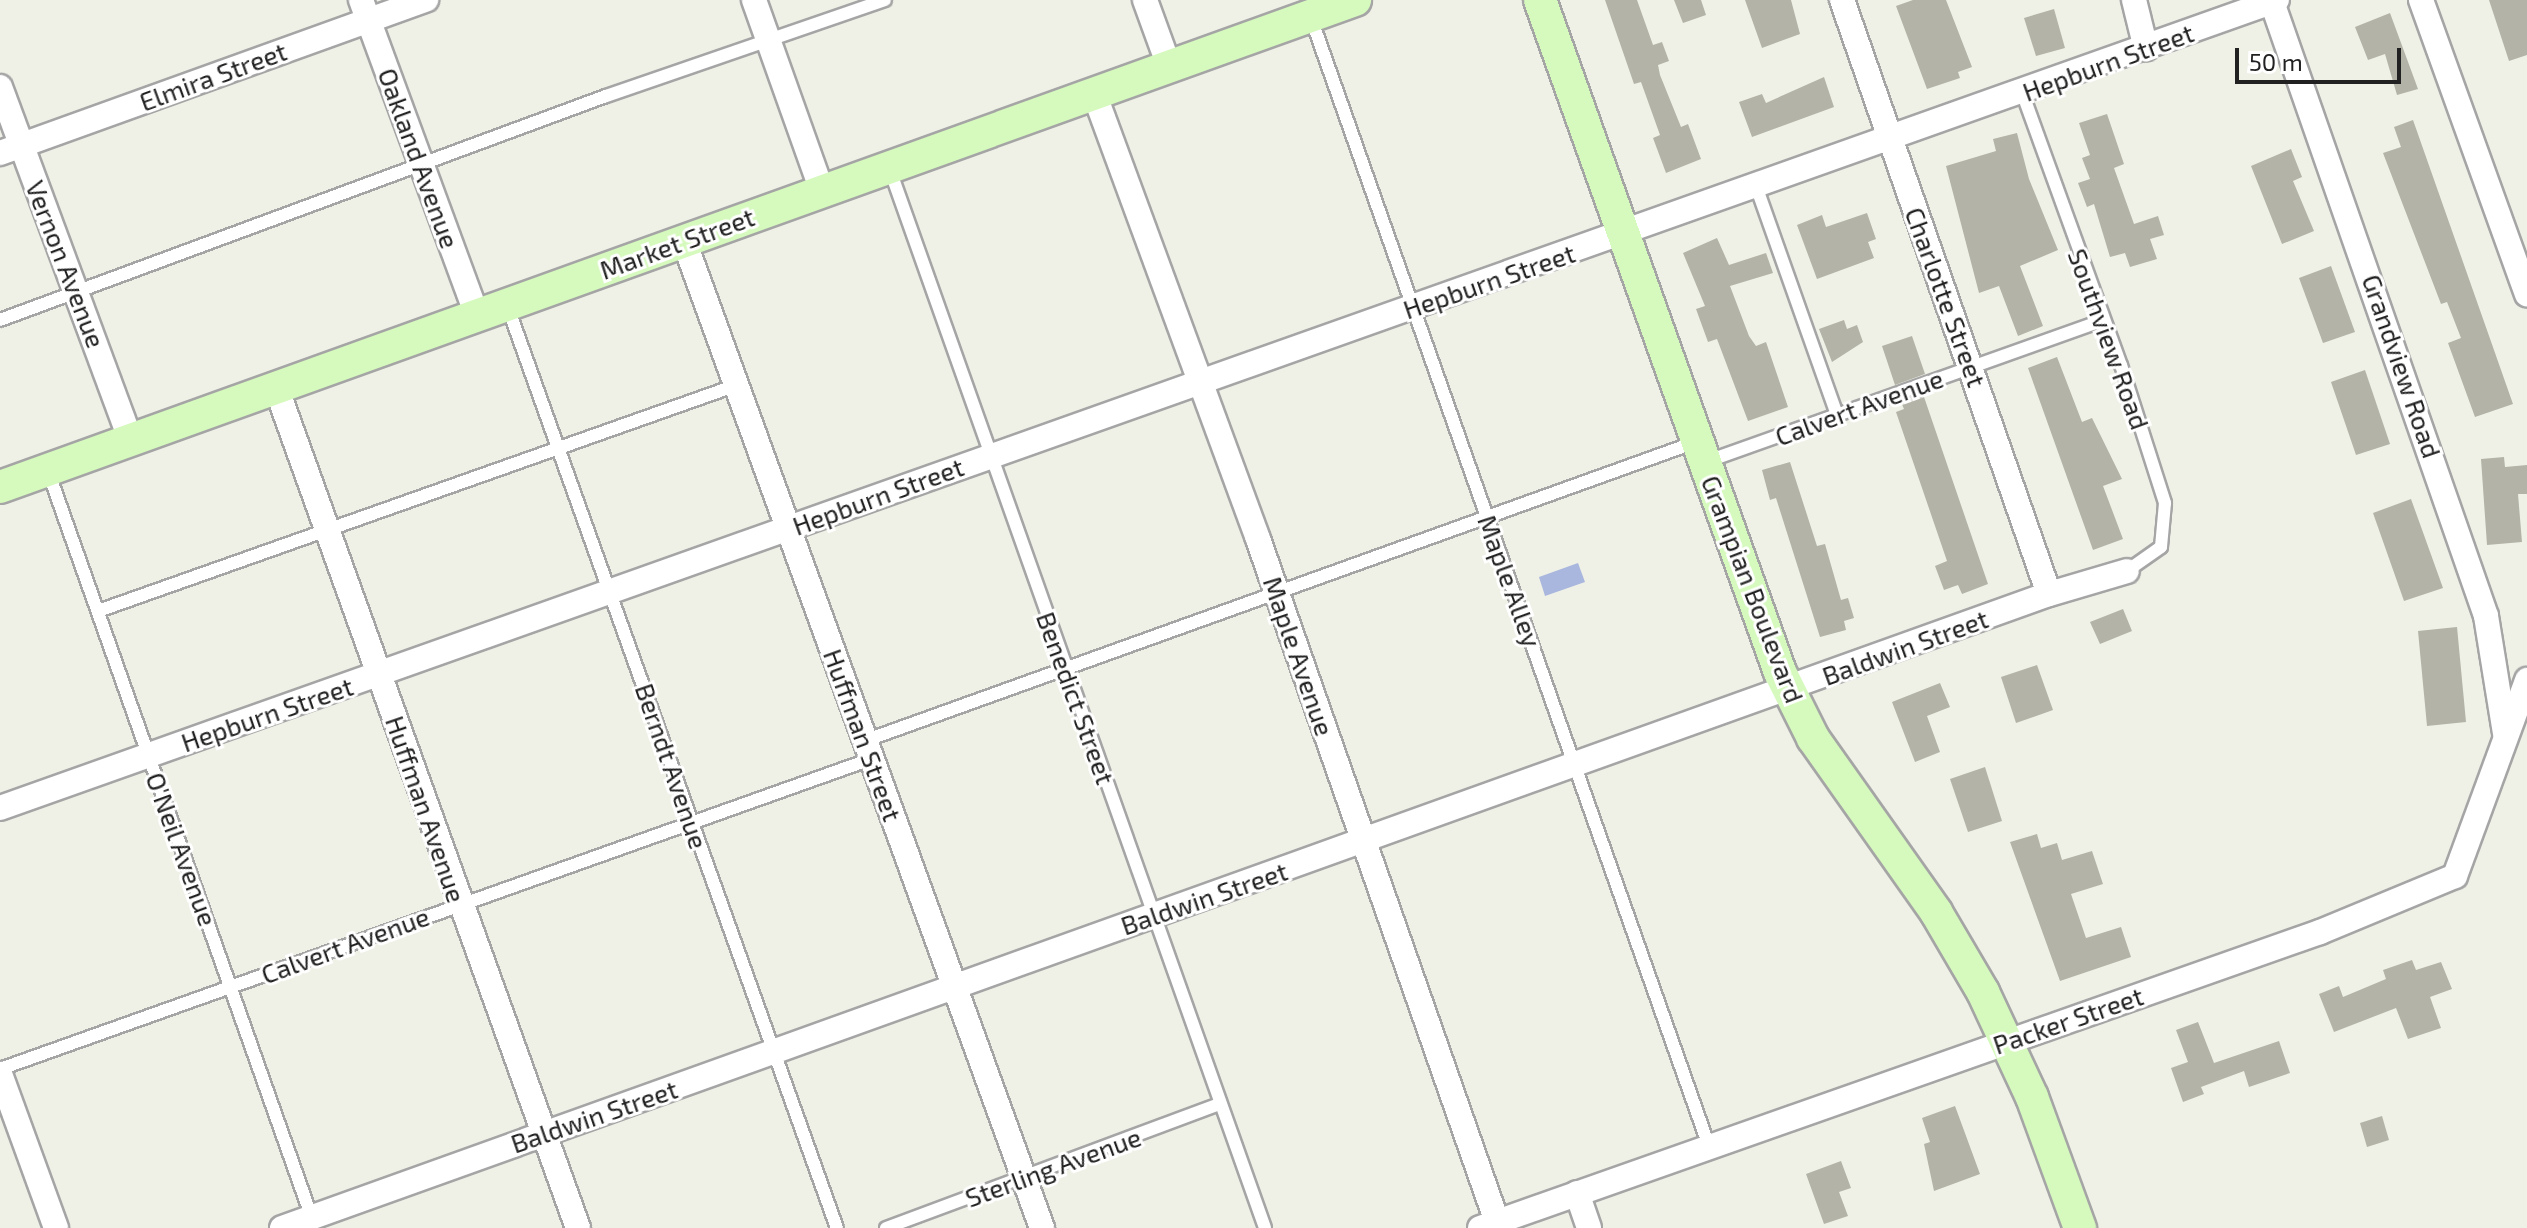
<!DOCTYPE html>
<html>
<head>
<meta charset="utf-8">
<style>
	body { margin:0 }
	#map { position:relative; width:2527px; height:1228px; overflow:hidden; background:#eff1e7; font-family:"Exo 2",sans-serif }
	div>[style] { position:absolute }
	[style*='--x'] { left:calc(var(--x)*1px); top:calc(var(--y)*1px); width:calc(var(--w)*1px); rotate:calc(var(--a)*1deg) }
	.water>* { inset:0; background:#a9b6dd }
	.building>* { inset:0; background:#b3b3a7 }
	.roads { filter:drop-shadow(2px 0 #a5a5a5) drop-shadow(-2px 0 #a5a5a5) drop-shadow(0 2px #a5a5a5) drop-shadow(0 -2px #a5a5a5) }
	.lane>* { height:12px; margin:-6px; padding:0 6px; transform-origin:6px; border-radius:6px; background:#fff }
	.street>* { height:24px; margin:-12px; padding:0 12px; transform-origin:12px; border-radius:12px; background:#fff }
	.secondary>* { height:32px; margin:-16px; padding:0 16px; transform-origin:16px; border-radius:16px; background:#d6f9be }
	span { translate:-50% -50%; white-space:nowrap; text-align:center; line-height:1.15; -webkit-text-stroke:6px #fff; paint-order:stroke }
	.street-label { font-size:26px; color:#212121 }
	.scale { position:absolute; left:2235px; top:48px; width:166px; height:36px; box-sizing:border-box; border:4px solid #212121; border-top:0; padding-left:10px; font-size:24px; line-height:28px; white-space:nowrap; color:#212121; -webkit-text-stroke:6px #fff; paint-order:stroke }
</style>
</head>
<body>
<div id="map">
	<div class="water">
		<div style="clip-path:polygon(1578px 563px,1585px 582px,1545px 596px,1539px 577px)"></div>
	</div>
	<div class="building">
		<div style="clip-path:polygon(1605px 0,1637px 0,1653px 45px,1662px 42px,1669px 61px,1658px 65px,1660px 75px,1681px 127px,1688px 124px,1701px 159px,1666px 173px,1653px 138px,1660px 135px,1641px 82px,1634px 84px)"></div>
		<div style="clip-path:polygon(1674px 0,1701px 0,1706px 15px,1683px 23px)"></div>
		<div style="clip-path:polygon(1745px 0,1791px 0,1800px 34px,1762px 48px)"></div>
		<div style="clip-path:polygon(1913px 0,1946px 0,1972px 67px,1958px 72px,1960px 78px,1927px 89px,1896px 6px)"></div>
		<div style="clip-path:polygon(2489px 0,2527px 0,2527px 55px,2509px 61px)"></div>
		<div style="clip-path:polygon(2054px 9px,2065px 48px,2036px 56px,2024px 18px)"></div>
		<div style="clip-path:polygon(2390px 13px,2418px 89px,2397px 95px,2385px 54px,2368px 60px,2355px 27px)"></div>
		<div style="clip-path:polygon(1824px 77px,1834px 107px,1752px 137px,1739px 102px,1762px 94px,1766px 103px)"></div>
		<div style="clip-path:polygon(2107px 114px,2124px 164px,2114px 168px,2134px 224px,2158px 216px,2164px 235px,2150px 239px,2157px 259px,2130px 267px,2125px 253px,2110px 257px,2094px 204px,2087px 207px,2078px 183px,2090px 179px,2082px 158px,2090px 155px,2079px 123px)"></div>
		<div style="clip-path:polygon(2413px 120px,2513px 404px,2475px 417px,2448px 343px,2461px 338px,2447px 302px,2441px 304px,2383px 153px,2401px 147px,2394px 127px)"></div>
		<div style="clip-path:polygon(2017px 133px,2029px 179px,2058px 250px,2020px 266px,2043px 326px,2018px 336px,1999px 286px,1979px 293px,1946px 166px,1996px 151px,1993px 139px)"></div>
		<div style="clip-path:polygon(2291px 149px,2302px 177px,2293px 181px,2314px 231px,2282px 244px,2251px 166px)"></div>
		<div style="clip-path:polygon(1867px 213px,1876px 239px,1868px 242px,1874px 258px,1817px 279px,1797px 225px,1822px 215px,1826px 227px)"></div>
		<div style="clip-path:polygon(1717px 238px,1729px 265px,1766px 253px,1773px 273px,1730px 286px,1749px 336px,1756px 346px,1766px 342px,1788px 407px,1748px 421px,1717px 339px,1708px 342px,1696px 309px,1705px 306px,1683px 253px)"></div>
		<div style="clip-path:polygon(2331px 266px,2355px 332px,2323px 343px,2299px 278px)"></div>
		<div style="clip-path:polygon(1844px 320px,1847px 329px,1857px 325px,1863px 342px,1832px 362px,1819px 329px)"></div>
		<div style="clip-path:polygon(1912px 336px,1925px 374px,1895px 385px,1882px 346px)"></div>
		<div style="clip-path:polygon(2057px 357px,2082px 422px,2092px 418px,2122px 479px,2103px 486px,2123px 539px,2093px 550px,2028px 368px)"></div>
		<div style="clip-path:polygon(2365px 370px,2390px 444px,2356px 455px,2331px 382px)"></div>
		<div style="clip-path:polygon(1923px 394px,1988px 584px,1962px 594px,1958px 585px,1944px 590px,1935px 566px,1947px 561px,1896px 412px,1904px 409px,1901px 402px)"></div>
		<div style="clip-path:polygon(2504px 457px,2505px 467px,2527px 465px,2527px 494px,2518px 494px,2522px 542px,2487px 545px,2481px 459px)"></div>
		<div style="clip-path:polygon(1790px 462px,1817px 546px,1825px 544px,1841px 600px,1848px 598px,1854px 618px,1844px 621px,1846px 630px,1820px 637px,1776px 498px,1770px 500px,1762px 470px)"></div>
		<div style="clip-path:polygon(2411px 499px,2443px 588px,2404px 601px,2373px 513px)"></div>
		<div style="clip-path:polygon(2123px 609px,2132px 631px,2100px 644px,2090px 622px)"></div>
		<div style="clip-path:polygon(2457px 627px,2466px 722px,2427px 726px,2418px 631px)"></div>
		<div style="clip-path:polygon(2037px 665px,2053px 710px,2016px 723px,2001px 677px)"></div>
		<div style="clip-path:polygon(1940px 683px,1950px 707px,1927px 716px,1940px 752px,1915px 762px,1892px 702px)"></div>
		<div style="clip-path:polygon(1985px 767px,2002px 821px,1968px 832px,1950px 779px)"></div>
		<div style="clip-path:polygon(2037px 834px,2041px 848px,2057px 843px,2062px 860px,2092px 851px,2103px 884px,2071px 894px,2086px 938px,2121px 927px,2131px 957px,2060px 981px,2010px 842px)"></div>
		<div style="clip-path:polygon(2412px 960px,2416px 970px,2441px 962px,2452px 989px,2430px 997px,2441px 1028px,2408px 1039px,2396px 1008px,2334px 1032px,2319px 994px,2339px 986px,2343px 997px,2386px 979px,2383px 970px)"></div>
		<div style="clip-path:polygon(2198px 1022px,2214px 1063px,2279px 1041px,2290px 1073px,2249px 1087px,2244px 1071px,2201px 1087px,2204px 1094px,2183px 1102px,2171px 1068px,2188px 1062px,2176px 1030px)"></div>
		<div style="clip-path:polygon(1955px 1106px,1980px 1174px,1934px 1191px,1924px 1144px,1930px 1142px,1922px 1118px)"></div>
		<div style="clip-path:polygon(2382px 1116px,2389px 1140px,2367px 1147px,2360px 1123px)"></div>
		<div style="clip-path:polygon(1841px 1161px,1851px 1188px,1839px 1192px,1848px 1216px,1824px 1224px,1806px 1174px)"></div>
	</div>
	<div class="roads">
		<div class="lane">
			<div style="--x:1311;--y:18;--w:1196;--a:70.57"></div>
			<div style="--x:2022;--y:92;--w:290;--a:70.1"></div>
			<div style="--x:2121;--y:365;--w:145;--a:72.3"></div>
			<div style="--x:2165;--y:503;--w:44;--a:95.2"></div>
			<div style="--x:2161;--y:547;--w:42;--a:144.8"></div>
			<div style="--x:890;--y:170;--w:1122;--a:70.48"></div>
			<div style="--x:1756;--y:186;--w:243;--a:70.5"></div>
			<div style="--x:507;--y:305;--w:980;--a:70.33"></div>
			<div style="--x:0;--y:320;--w:646;--a:-20.29"></div>
			<div style="--x:606;--y:96;--w:295;--a:-19"></div>
			<div style="--x:1708;--y:461;--w:419;--a:-19.6"></div>
			<div style="--x:48;--y:471;--w:792;--a:70.54"></div>
			<div style="--x:98;--y:611;--w:678;--a:-19.48"></div>
			<div style="--x:864;--y:741;--w:884;--a:-19.77"></div>
			<div style="--x:0;--y:1069;--w:925;--a:-19.59"></div>
			<div style="--x:886;--y:1228;--w:356;--a:-20.4"></div>
		</div>
		<div class="street">
			<div style="--x:361;--y:0;--w:337;--a:69.8"></div>
			<div style="--x:754;--y:0;--w:203;--a:70.4"></div>
			<div style="--x:1145;--y:0;--w:70;--a:70"></div>
			<div style="--x:1842;--y:0;--w:629;--a:70.79"></div>
			<div style="--x:2134;--y:0;--w:50;--a:76.2"></div>
			<div style="--x:2421;--y:0;--w:313;--a:70.2"></div>
			<div style="--x:2272;--y:2;--w:650;--a:70.78"></div>
			<div style="--x:2486;--y:616;--w:119;--a:80.8"></div>
			<div style="--x:0;--y:87;--w:378;--a:69.7"></div>
			<div style="--x:1094;--y:93;--w:475;--a:69.8"></div>
			<div style="--x:1258;--y:539;--w:724;--a:70.71"></div>
			<div style="--x:0;--y:153;--w:453;--a:-19.8"></div>
			<div style="--x:684;--y:241;--w:1050;--a:70.06"></div>
			<div style="--x:277;--y:390;--w:890;--a:70.24"></div>
			<div style="--x:0;--y:808;--w:2416;--a:-19.54"></div>
			<div style="--x:0;--y:1074;--w:164;--a:70"></div>
			<div style="--x:1577;--y:1193;--w:37;--a:71"></div>
			<div style="--x:282;--y:1228;--w:1877;--a:-19.74"></div>
			<div style="--x:2049;--y:594;--w:81;--a:-16.4"></div>
			<div style="--x:1480;--y:1228;--w:891;--a:-19.41"></div>
			<div style="--x:2320;--y:932;--w:146;--a:-22.5"></div>
			<div style="--x:2455;--y:876;--w:209;--a:-69.8"></div>
		</div>
		<div class="secondary">
			<div style="--x:1540;--y:0;--w:714;--a:70.35"></div>
			<div style="--x:1780;--y:672;--w:74;--a:63.4"></div>
			<div style="--x:1813;--y:738;--w:213;--a:54.7"></div>
			<div style="--x:1936;--y:912;--w:93;--a:59.6"></div>
			<div style="--x:1983;--y:992;--w:116;--a:65"></div>
			<div style="--x:2032;--y:1097;--w:140;--a:69.9"></div>
			<div style="--x:0;--y:487;--w:1440;--a:-19.77"></div>
		</div>
	</div>
	<div class="street-label">
		<span style="left:2108px;top:62px;rotate:-20deg">Hepburn Street</span>
		<span style="left:213px;top:76px;rotate:-20deg">Elmira Street</span>
		<span style="left:419px;top:158px;rotate:70deg">Oakland Avenue</span>
		<span style="left:677px;top:243px;rotate:-20deg">Market Street</span>
		<span style="left:66px;top:264px;rotate:69deg">Vernon Avenue</span>
		<span style="left:1489px;top:281px;rotate:-19deg">Hepburn Street</span>
		<span style="left:1946px;top:297px;rotate:70deg">Charlotte Street</span>
		<span style="left:2109px;top:339px;rotate:70deg">Southview Road</span>
		<span style="left:2402px;top:366px;rotate:71deg">Grandview Road</span>
		<span style="left:1859px;top:407px;rotate:-20deg">Calvert Avenue</span>
		<span style="left:878px;top:496px;rotate:-20deg">Hepburn Street</span>
		<span style="left:1510px;top:581px;rotate:70deg">Maple Alley</span>
		<span style="left:1753px;top:589px;rotate:69deg">Grampian Boulevard</span>
		<span style="left:1905px;top:647px;rotate:-20deg">Baldwin Street</span>
		<span style="left:1299px;top:656px;rotate:71deg">Maple Avenue</span>
		<span style="left:1076px;top:698px;rotate:70deg">Benedict Street</span>
		<span style="left:267px;top:714px;rotate:-19deg">Hepburn Street</span>
		<span style="left:863px;top:735px;rotate:70deg">Huffman Street</span>
		<span style="left:672px;top:766px;rotate:71deg">Berndt Avenue</span>
		<span style="left:426px;top:809px;rotate:71deg">Huffman Avenue</span>
		<span style="left:182px;top:849px;rotate:70deg">O'Neil Avenue</span>
		<span style="left:1204px;top:898px;rotate:-19deg">Baldwin Street</span>
		<span style="left:345px;top:945px;rotate:-20deg">Calvert Avenue</span>
		<span style="left:2068px;top:1020px;rotate:-19deg">Packer Street</span>
		<span style="left:594px;top:1116px;rotate:-19deg">Baldwin Street</span>
		<span style="left:1053px;top:1167px;rotate:-20deg">Sterling Avenue</span>
	</div>
	<div class="scale">50 m</div>
</div>
</body>
</html>
